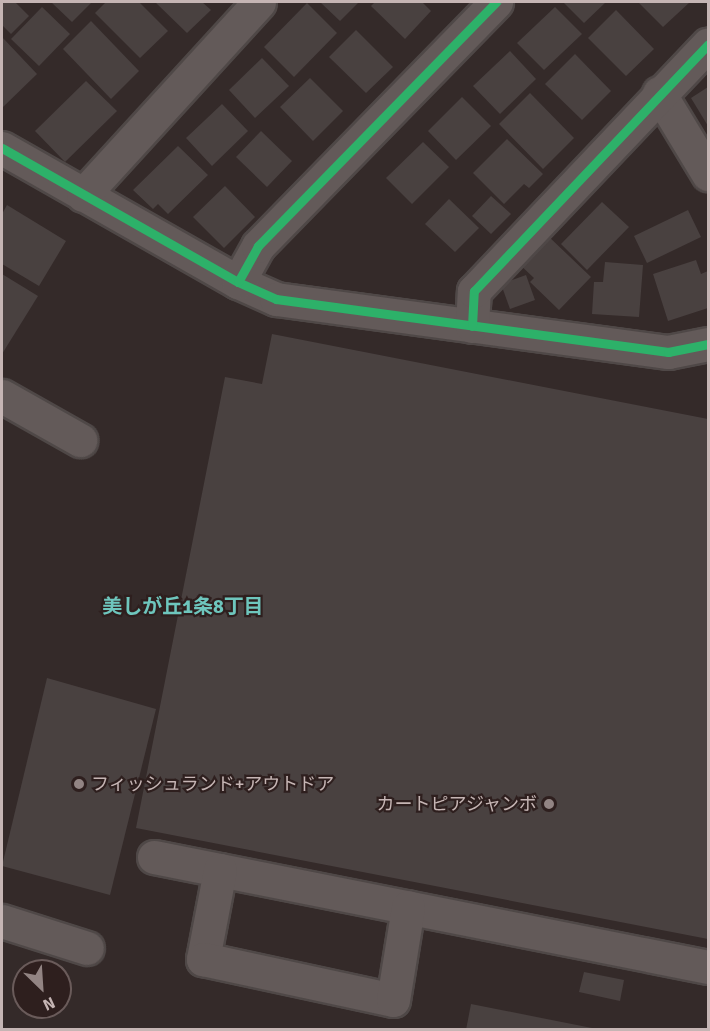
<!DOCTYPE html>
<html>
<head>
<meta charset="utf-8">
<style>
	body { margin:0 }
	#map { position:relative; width:710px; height:1031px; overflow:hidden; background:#342a29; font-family:Signika,"Noto Sans JP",sans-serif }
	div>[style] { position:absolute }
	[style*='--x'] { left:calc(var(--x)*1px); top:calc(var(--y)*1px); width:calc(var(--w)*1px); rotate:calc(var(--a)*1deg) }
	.building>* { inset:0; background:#494140 }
	.roads { filter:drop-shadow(2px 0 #4f4847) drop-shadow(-2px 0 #4f4847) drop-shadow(0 2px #4f4847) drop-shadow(0 -2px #4f4847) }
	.minor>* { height:33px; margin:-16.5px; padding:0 16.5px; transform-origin:16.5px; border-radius:16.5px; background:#635a59 }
	.cycleway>* { height:9px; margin:-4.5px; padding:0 4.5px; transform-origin:4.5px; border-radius:4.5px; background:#2db169 }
	.dots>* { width:16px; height:16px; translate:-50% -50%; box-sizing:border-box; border:3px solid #2e1f1e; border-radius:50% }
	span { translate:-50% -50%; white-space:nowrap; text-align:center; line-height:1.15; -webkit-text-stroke:4.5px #2e1f1e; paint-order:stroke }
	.poi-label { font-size:18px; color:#c5b5b4 }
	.left { translate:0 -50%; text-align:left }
	.right { translate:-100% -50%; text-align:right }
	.neighbourhood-label { font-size:20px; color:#6ec6bd; font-weight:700 }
	.frame { position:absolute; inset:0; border:3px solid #c5b5b4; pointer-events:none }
	.north { position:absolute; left:12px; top:959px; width:60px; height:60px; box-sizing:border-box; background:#2e1f1e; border:2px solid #6a5b5a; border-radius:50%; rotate:155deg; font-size:16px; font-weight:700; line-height:24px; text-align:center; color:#c5b5b4 }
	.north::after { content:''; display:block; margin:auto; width:21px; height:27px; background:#928483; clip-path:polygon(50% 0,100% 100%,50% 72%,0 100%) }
</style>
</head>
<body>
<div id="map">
	<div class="building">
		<div style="clip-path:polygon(2px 2px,15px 2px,29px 16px,11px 34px,2px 25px)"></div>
		<div style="clip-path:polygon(51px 2px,92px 2px,72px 22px)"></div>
		<div style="clip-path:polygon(106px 2px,139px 2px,168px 31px,140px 58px,95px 13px)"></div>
		<div style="clip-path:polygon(155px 2px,202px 2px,211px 10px,187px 33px)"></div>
		<div style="clip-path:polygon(320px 2px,359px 2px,340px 21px)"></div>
		<div style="clip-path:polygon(375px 2px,422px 2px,431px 11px,405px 39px,371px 6px)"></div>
		<div style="clip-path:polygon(563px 2px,606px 2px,584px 23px)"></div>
		<div style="clip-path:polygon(638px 2px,690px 2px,663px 27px)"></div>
		<div style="clip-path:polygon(307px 3px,337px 33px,294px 77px,264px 47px)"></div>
		<div style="clip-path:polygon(42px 7px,70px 34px,39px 66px,11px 39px)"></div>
		<div style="clip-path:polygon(555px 7px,582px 34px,544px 70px,517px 43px)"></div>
		<div style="clip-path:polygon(616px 10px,654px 49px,626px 76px,588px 38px)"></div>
		<div style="clip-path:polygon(91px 21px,139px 71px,111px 99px,63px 49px)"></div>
		<div style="clip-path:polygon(356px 30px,393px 67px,366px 93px,329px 57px)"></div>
		<div style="clip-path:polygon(2px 37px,37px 74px,2px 108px)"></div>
		<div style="clip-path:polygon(510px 51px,536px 79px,500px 114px,473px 86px)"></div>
		<div style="clip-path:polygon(575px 54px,611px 91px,582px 120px,545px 84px)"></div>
		<div style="clip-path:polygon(262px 58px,289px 86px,255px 118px,229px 90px)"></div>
		<div style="clip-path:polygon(310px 78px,343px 111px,313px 141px,280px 107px)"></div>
		<div style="clip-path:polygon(86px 81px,117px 111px,65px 162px,35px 131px)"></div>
		<div style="clip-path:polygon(708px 87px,708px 126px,691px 98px)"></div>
		<div style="clip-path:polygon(530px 93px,574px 138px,543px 169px,499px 124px)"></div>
		<div style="clip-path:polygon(462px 97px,491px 126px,456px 160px,428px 131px)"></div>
		<div style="clip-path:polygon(222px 104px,248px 131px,212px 166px,186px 138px)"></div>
		<div style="clip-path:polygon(261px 131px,292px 161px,267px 187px,236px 157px)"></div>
		<div style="clip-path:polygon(507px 139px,543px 174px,529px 188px,524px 184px,504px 204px,473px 173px)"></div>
		<div style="clip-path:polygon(423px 142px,449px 167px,412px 204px,386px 178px)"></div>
		<div style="clip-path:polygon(178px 146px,208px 175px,168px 214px,158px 204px,153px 209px,133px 190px)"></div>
		<div style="clip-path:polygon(225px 186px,255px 217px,224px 248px,193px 217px)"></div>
		<div style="clip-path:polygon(491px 196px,511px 214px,491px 234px,472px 216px)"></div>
		<div style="clip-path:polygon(449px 199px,479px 228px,455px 252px,425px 224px)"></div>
		<div style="clip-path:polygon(602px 202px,629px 227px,587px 270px,561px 244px)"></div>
		<div style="clip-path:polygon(7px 205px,66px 241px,39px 286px,2px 264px,2px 214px)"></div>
		<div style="clip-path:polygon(688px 210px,701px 237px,647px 263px,634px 236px)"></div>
		<div style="clip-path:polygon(546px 234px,591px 277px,559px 310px,530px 282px,534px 278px,518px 263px)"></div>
		<div style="clip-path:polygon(696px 260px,701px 274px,708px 271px,708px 308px,668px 321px,653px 274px)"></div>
		<div style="clip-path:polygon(605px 262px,643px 265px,639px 317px,592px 314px,594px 282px,603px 282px)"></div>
		<div style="clip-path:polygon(2px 274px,38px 296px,2px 354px)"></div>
		<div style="clip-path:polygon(526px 275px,535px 300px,510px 309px,501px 284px)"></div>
		<div style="clip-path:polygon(272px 334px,708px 419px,708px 939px,136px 828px,225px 377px,262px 384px)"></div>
		<div style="clip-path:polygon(47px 678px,156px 709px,110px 895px,2px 866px)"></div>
		<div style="clip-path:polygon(584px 972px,624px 980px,620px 1001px,579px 992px)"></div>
		<div style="clip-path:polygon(471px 1004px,592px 1028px,592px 1030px,466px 1030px)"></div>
	</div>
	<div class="roads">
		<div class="minor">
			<div style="--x:659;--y:93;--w:95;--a:58.8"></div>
			<div style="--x:2;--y:148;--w:271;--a:29.6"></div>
			<div style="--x:238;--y:282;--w:42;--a:24.1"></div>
			<div style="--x:276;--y:299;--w:396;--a:7.7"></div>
			<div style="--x:668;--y:352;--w:41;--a:-11.3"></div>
			<div style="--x:83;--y:195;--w:261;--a:-47.6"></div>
			<div style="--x:238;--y:282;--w:41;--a:-60.9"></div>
			<div style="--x:258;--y:246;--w:341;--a:-45.7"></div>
			<div style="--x:472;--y:326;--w:35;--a:-87"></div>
			<div style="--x:474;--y:291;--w:340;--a:-46.5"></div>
			<div style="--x:2;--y:396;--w:90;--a:29.4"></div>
			<div style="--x:154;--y:857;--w:565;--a:11.23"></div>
			<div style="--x:220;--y:870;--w:91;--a:100.8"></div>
			<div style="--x:203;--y:959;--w:194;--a:12.2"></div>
			<div style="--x:393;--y:1000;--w:94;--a:-80.8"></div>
			<div style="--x:2;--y:921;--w:89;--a:17.6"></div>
		</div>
	</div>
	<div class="cycleway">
		<div style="--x:2;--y:148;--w:271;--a:29.6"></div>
		<div style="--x:238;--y:282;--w:42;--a:24.1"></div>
		<div style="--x:276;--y:299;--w:396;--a:7.7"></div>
		<div style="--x:668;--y:352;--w:41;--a:-11.3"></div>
		<div style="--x:238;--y:282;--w:41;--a:-60.9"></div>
		<div style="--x:258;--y:246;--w:341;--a:-45.7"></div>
		<div style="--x:472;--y:326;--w:35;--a:-87"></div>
		<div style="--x:474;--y:291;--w:340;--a:-46.5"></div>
	</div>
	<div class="dots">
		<div style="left:79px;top:784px;background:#928483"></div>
		<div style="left:549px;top:804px;background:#928483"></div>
	</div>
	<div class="poi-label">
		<span class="left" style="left:91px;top:784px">フィッシュランド+アウトドア</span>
		<span class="right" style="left:537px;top:804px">カートピアジャンボ</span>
	</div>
	<div class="neighbourhood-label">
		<span style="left:183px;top:606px">美しが丘1条8丁目</span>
	</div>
	<div class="frame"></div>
	<div class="north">N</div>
</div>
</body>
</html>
